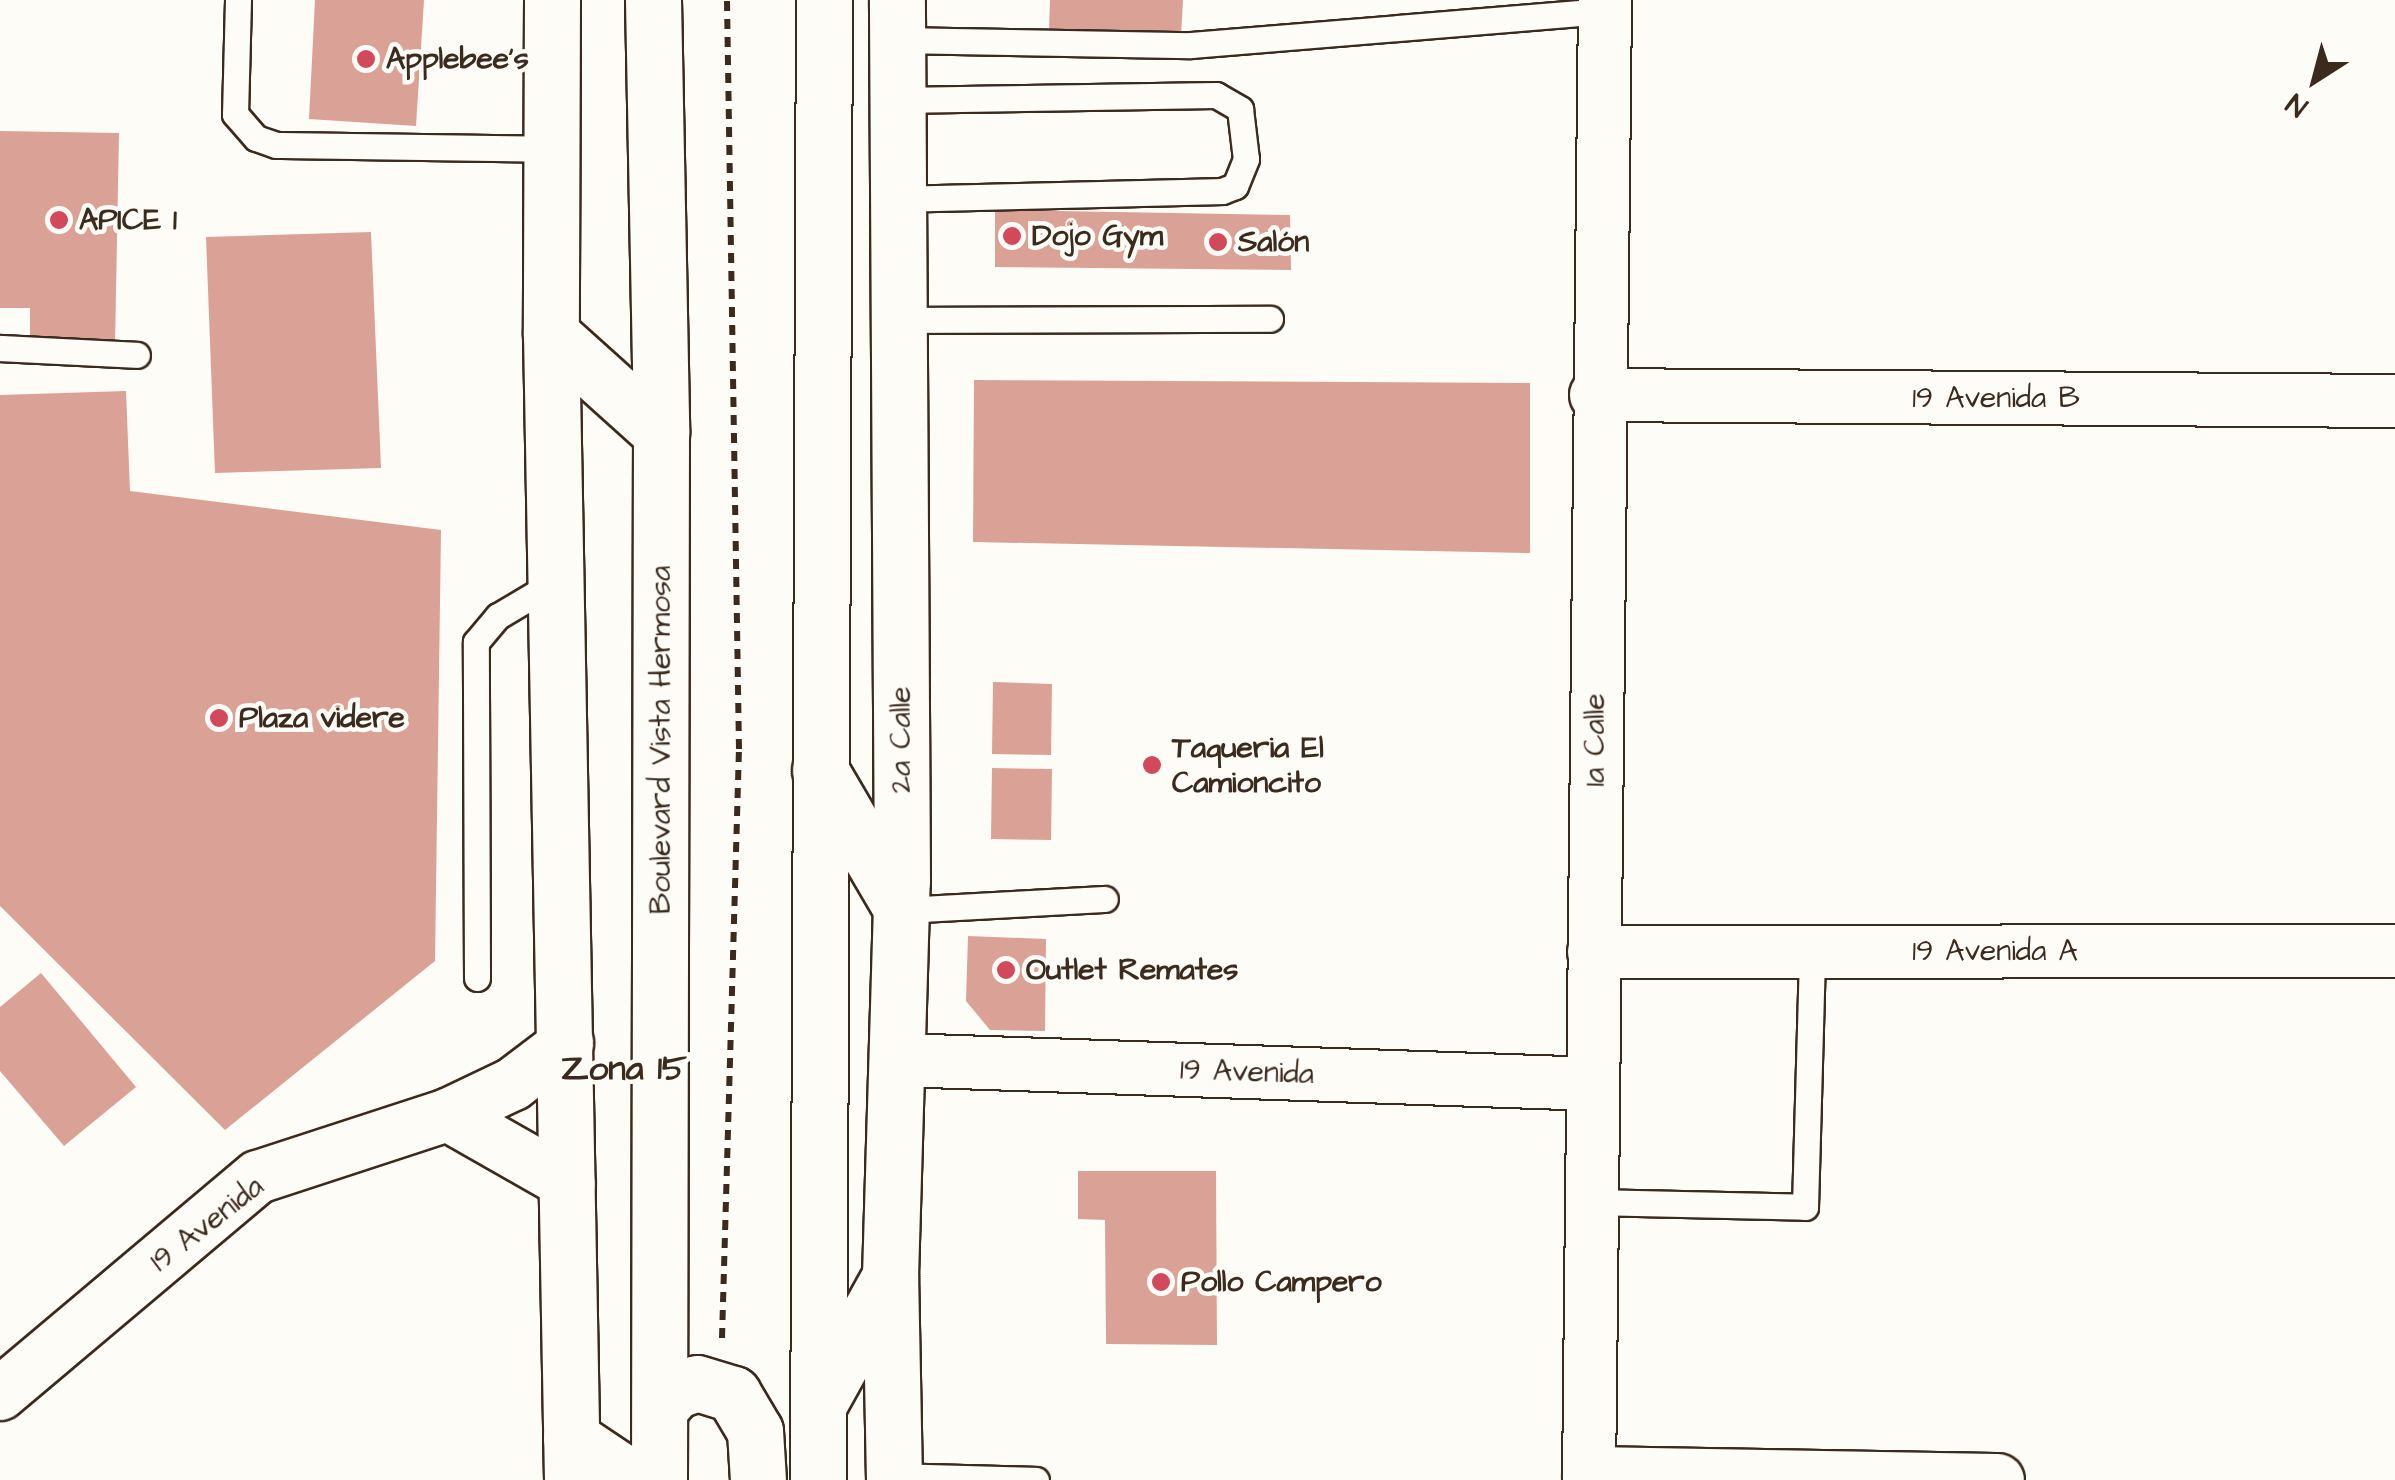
<!DOCTYPE html>
<html>
<head>
<meta charset="utf-8">
<style>
	body { margin:0 }
	#map { position:relative; width:2395px; height:1480px; overflow:hidden; background:#fdfcf7; font-family:"Architects Daughter",sans-serif }
	div>[style] { position:absolute }
	[style*='--x'] { left:calc(var(--x)*1px); top:calc(var(--y)*1px); width:calc(var(--w)*1px); rotate:calc(var(--a)*1deg) }
	.building>* { inset:0; background:#daa296 }
	.path>* { height:6px; margin-top:-3px; transform-origin:0; background:repeating-linear-gradient(90deg,#3b2a1e 0 10px,transparent 0 18px) }
	.roads { filter:drop-shadow(2px 0 #3b2a1e) drop-shadow(-2px 0 #3b2a1e) drop-shadow(0 2px #3b2a1e) drop-shadow(0 -2px #3b2a1e) }
	.service>* { height:25px; margin:-12.5px; padding:0 12.5px; transform-origin:12.5px; border-radius:12.5px; background:#fdfcf7 }
	.minor>* { height:52px; margin:-26px; padding:0 26px; transform-origin:26px; border-radius:26px; background:#fdfcf7 }
	.tertiary>* { height:55px; margin:-27.5px; padding:0 27.5px; transform-origin:27.5px; border-radius:27.5px; background:#fdfcf7 }
	.primary>* { height:55px; margin:-27.5px; padding:0 27.5px; transform-origin:27.5px; border-radius:27.5px; background:#fdfcf7 }
	.dots>* { width:28px; height:28px; translate:-50% -50%; box-sizing:border-box; border:5px solid #fdfcf7; border-radius:50% }
	span { translate:-50% -50%; white-space:nowrap; text-align:center; line-height:1.15; -webkit-text-stroke:9px #fdfcf7; paint-order:stroke }
	.poi-label { font-size:30px; color:#3b2a1e; font-weight:700 }
	.left { translate:0 -50%; text-align:left }
	.street-label { font-size:30px; color:#3b2a1e }
	.quarter-label { font-size:35px; color:#3b2a1e; font-weight:700 }
	.north { position:absolute; left:2265px; top:30px; width:100px; height:100px; -webkit-text-stroke:8px #fdfcf7; paint-order:stroke; rotate:216deg; font-size:28px; font-weight:700; line-height:40px; text-align:center; color:#3b2a1e }
	.north::after { content:''; display:block; margin:auto; width:35px; height:45px; background:#3b2a1e; clip-path:polygon(50% 0,100% 100%,50% 72%,0 100%) }
</style>
</head>
<body>
<div id="map">
	<div class="building">
		<div style="clip-path:polygon(315px 0,424px 0,416px 126px,309px 119px)"></div>
		<div style="clip-path:polygon(1050px 0,1183px 0,1181px 36px,1049px 30px)"></div>
		<div style="clip-path:polygon(0 131px,119px 133px,115px 345px,30px 343px,30px 308px,0 308px)"></div>
		<div style="clip-path:polygon(995px 210px,1290px 215px,1291px 270px,995px 267px)"></div>
		<div style="clip-path:polygon(371px 232px,381px 468px,215px 473px,206px 237px)"></div>
		<div style="clip-path:polygon(974px 380px,1530px 383px,1530px 553px,973px 542px)"></div>
		<div style="clip-path:polygon(126px 391px,130px 491px,441px 530px,435px 961px,225px 1130px,0 906px,0 395px)"></div>
		<div style="clip-path:polygon(993px 682px,1052px 684px,1051px 755px,992px 754px)"></div>
		<div style="clip-path:polygon(992px 768px,1052px 769px,1051px 840px,991px 839px)"></div>
		<div style="clip-path:polygon(968px 936px,1046px 939px,1045px 1031px,990px 1030px,966px 1001px)"></div>
		<div style="clip-path:polygon(41px 973px,136px 1087px,64px 1146px,0 1071px,0 1007px)"></div>
		<div style="clip-path:polygon(1078px 1171px,1216px 1171px,1217px 1345px,1106px 1344px,1105px 1220px,1078px 1219px)"></div>
	</div>
	<div class="path">
		<div style="--x:722;--y:1338;--w:589;--a:-88.35"></div>
		<div style="--x:739;--y:749;--w:749;--a:-90.92"></div>
	</div>
	<div class="roads">
		<div class="service">
			<div style="--x:238;--y:0;--w:114;--a:91.5"></div>
			<div style="--x:235;--y:114;--w:32;--a:49"></div>
			<div style="--x:256;--y:138;--w:21;--a:19"></div>
			<div style="--x:276;--y:145;--w:275;--a:0.8"></div>
			<div style="--x:897;--y:40;--w:294;--a:1"></div>
			<div style="--x:1191;--y:45;--w:414;--a:-4.7"></div>
			<div style="--x:897;--y:100;--w:319;--a:-0.9"></div>
			<div style="--x:1216;--y:95;--w:28;--a:30"></div>
			<div style="--x:1240;--y:109;--w:50;--a:83.2"></div>
			<div style="--x:1246;--y:159;--w:29;--a:112"></div>
			<div style="--x:1235;--y:186;--w:14;--a:159"></div>
			<div style="--x:1222;--y:191;--w:325;--a:178.6"></div>
			<div style="--x:898;--y:320;--w:372;--a:-0.2"></div>
			<div style="--x:0;--y:348;--w:137;--a:2.9"></div>
			<div style="--x:902;--y:910;--w:203;--a:-3.1"></div>
			<div style="--x:477;--y:978;--w:336;--a:-90.2"></div>
			<div style="--x:476;--y:642;--w:34;--a:-50"></div>
			<div style="--x:498;--y:616;--w:69;--a:-30.7"></div>
			<div style="--x:1592;--y:1202;--w:213;--a:1.3"></div>
			<div style="--x:1805;--y:1207;--w:255;--a:-88.4"></div>
			<div style="--x:893;--y:1476;--w:143;--a:1.6"></div>
		</div>
		<div class="minor">
			<div style="--x:1596;--y:395;--w:799;--a:0.43"></div>
			<div style="--x:1594;--y:952;--w:801;--a:-0.07"></div>
			<div style="--x:900;--y:1060;--w:693;--a:1.98"></div>
			<div style="--x:448;--y:1115;--w:139;--a:29.7"></div>
			<div style="--x:0;--y:1394;--w:337;--a:-40.1"></div>
			<div style="--x:258;--y:1177;--w:200;--a:-18.1"></div>
			<div style="--x:448;--y:1115;--w:72;--a:-25.5"></div>
			<div style="--x:513;--y:1084;--w:68;--a:-37.2"></div>
			<div style="--x:1589;--y:1473;--w:409;--a:1"></div>
			<div style="--x:1589;--y:1480;--w:1480;--a:-89.38"></div>
		</div>
		<div class="tertiary">
			<div style="--x:552;--y:0;--w:334;--a:90.2"></div>
			<div style="--x:551;--y:334;--w:1146;--a:88.95"></div>
			<div style="--x:894;--y:1480;--w:204;--a:-91.1"></div>
			<div style="--x:890;--y:1276;--w:395;--a:-88.3"></div>
			<div style="--x:902;--y:881;--w:881;--a:-90.33"></div>
		</div>
		<div class="primary">
			<div style="--x:653;--y:0;--w:433;--a:88.9"></div>
			<div style="--x:661;--y:433;--w:1047;--a:90.11"></div>
			<div style="--x:551;--y:334;--w:148;--a:42"></div>
			<div style="--x:820;--y:770;--w:162;--a:59.6"></div>
			<div style="--x:821;--y:1400;--w:142;--a:-60.9"></div>
			<div style="--x:660;--y:1408;--w:23;--a:-49"></div>
			<div style="--x:675;--y:1391;--w:23;--a:-20"></div>
			<div style="--x:697;--y:1383;--w:38;--a:17"></div>
			<div style="--x:733;--y:1394;--w:43;--a:59.3"></div>
			<div style="--x:755;--y:1431;--w:49;--a:86.5"></div>
			<div style="--x:571;--y:1438;--w:76;--a:33.7"></div>
			<div style="--x:818;--y:1480;--w:1480;--a:-89.77"></div>
		</div>
	</div>
	<div class="dots">
		<div style="left:366px;top:59px;background:#d1495b"></div>
		<div style="left:59px;top:220px;background:#d1495b"></div>
		<div style="left:1012px;top:236px;background:#d1495b"></div>
		<div style="left:1218px;top:242px;background:#d1495b"></div>
		<div style="left:219px;top:718px;background:#d1495b"></div>
		<div style="left:1152px;top:765px;background:#d1495b"></div>
		<div style="left:1006px;top:970px;background:#d1495b"></div>
		<div style="left:1161px;top:1282px;background:#d1495b"></div>
	</div>
	<div class="poi-label">
		<span class="left" style="left:386px;top:59px">Applebee's</span>
		<span class="left" style="left:79px;top:220px">APICE 1</span>
		<span class="left" style="left:1032px;top:236px">Dojo Gym</span>
		<span class="left" style="left:1238px;top:242px">Salón</span>
		<span class="left" style="left:239px;top:718px">Plaza videre</span>
		<span class="left" style="left:1172px;top:765px">Taqueria El<br>Camioncito</span>
		<span class="left" style="left:1026px;top:970px">Outlet Remates</span>
		<span class="left" style="left:1181px;top:1282px">Pollo Campero</span>
	</div>
	<div class="street-label">
		<span style="left:1996px;top:398px">19 Avenida B</span>
		<span style="left:661px;top:740px;rotate:-90deg">Boulevard Vista Hermosa</span>
		<span style="left:901px;top:740px;rotate:-90deg">2a Calle</span>
		<span style="left:1595px;top:740px;rotate:-90deg">1a Calle</span>
		<span style="left:1995px;top:951px">19 Avenida A</span>
		<span style="left:1247px;top:1072px;rotate:2deg">19 Avenida</span>
		<span style="left:207px;top:1224px;rotate:-38deg">19 Avenida</span>
	</div>
	<div class="quarter-label">
		<span style="left:624px;top:1069px">Zona 15</span>
	</div>
	<div class="north">N</div>
</div>
</body>
</html>
